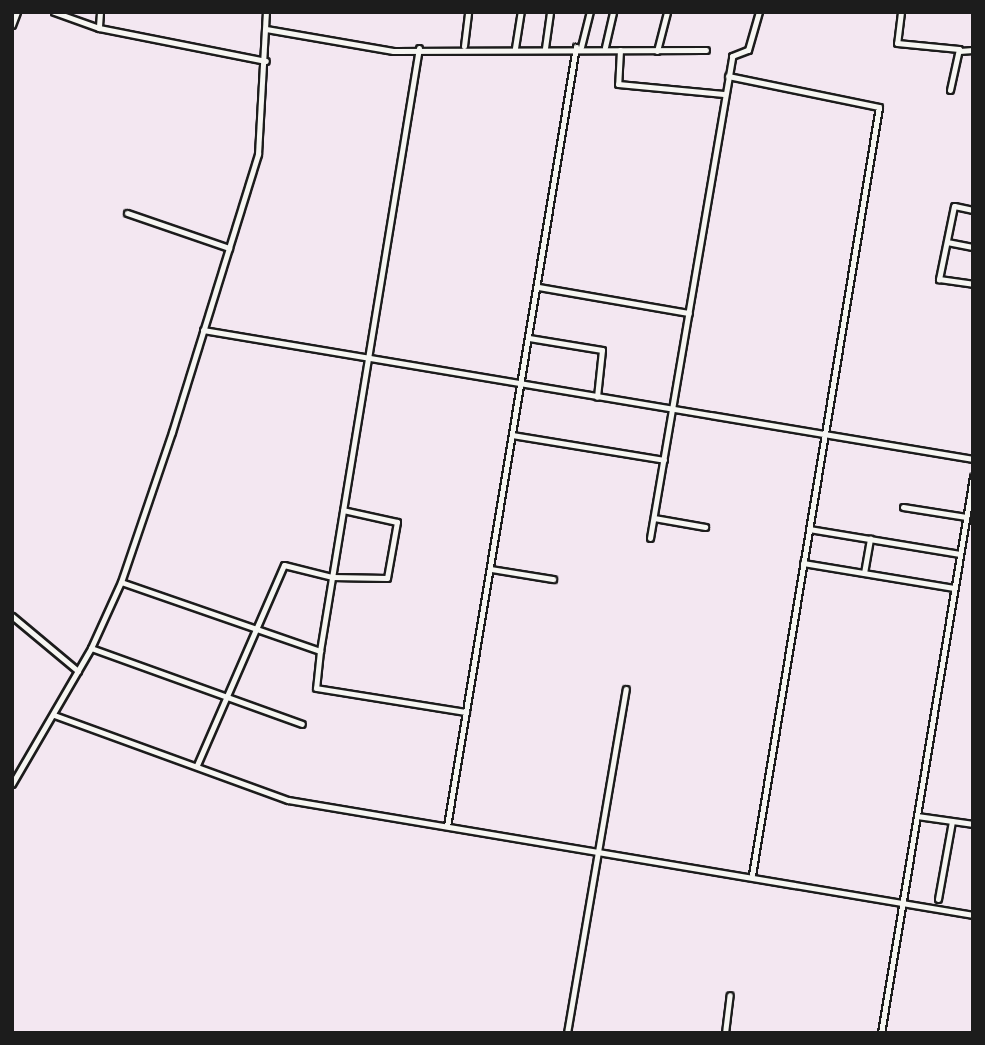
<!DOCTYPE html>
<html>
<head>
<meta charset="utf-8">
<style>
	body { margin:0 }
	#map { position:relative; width:985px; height:1045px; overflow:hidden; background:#f3e7f1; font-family:Mali,sans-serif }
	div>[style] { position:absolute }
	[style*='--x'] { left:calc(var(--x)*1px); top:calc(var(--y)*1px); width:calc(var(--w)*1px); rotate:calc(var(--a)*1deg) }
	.roads { filter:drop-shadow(2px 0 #1c1c1c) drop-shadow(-2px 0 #1c1c1c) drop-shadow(0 2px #1c1c1c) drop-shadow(0 -2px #1c1c1c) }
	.minor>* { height:5px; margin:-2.5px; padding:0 2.5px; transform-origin:2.5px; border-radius:2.5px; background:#f6f6f2 }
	span { translate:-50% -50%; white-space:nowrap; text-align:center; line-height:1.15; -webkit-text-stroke:5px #f6f6f2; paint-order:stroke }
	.frame { position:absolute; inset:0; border:14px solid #1c1c1c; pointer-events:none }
</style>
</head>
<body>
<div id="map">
	<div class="roads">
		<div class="minor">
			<div style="--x:54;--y:12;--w:48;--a:19.6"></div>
			<div style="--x:100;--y:12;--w:16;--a:94"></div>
			<div style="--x:99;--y:28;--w:170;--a:11.2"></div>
			<div style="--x:901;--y:12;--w:31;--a:97"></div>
			<div style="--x:897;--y:43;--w:62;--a:5.5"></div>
			<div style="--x:959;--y:49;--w:42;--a:102.4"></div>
			<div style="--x:12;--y:25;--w:14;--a:-69"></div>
			<div style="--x:266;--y:29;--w:129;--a:9.8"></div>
			<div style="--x:393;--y:51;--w:313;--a:-0.2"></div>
			<div style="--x:464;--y:46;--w:34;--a:-83"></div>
			<div style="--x:581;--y:47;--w:36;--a:-76"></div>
			<div style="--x:605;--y:47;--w:36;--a:-77"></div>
			<div style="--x:515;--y:48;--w:36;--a:-81"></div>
			<div style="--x:545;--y:48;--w:36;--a:-82"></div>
			<div style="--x:620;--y:50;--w:34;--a:93"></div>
			<div style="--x:618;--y:84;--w:106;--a:5.4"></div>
			<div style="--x:657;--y:51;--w:40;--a:-75.6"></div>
			<div style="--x:959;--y:51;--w:14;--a:-4"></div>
			<div style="--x:728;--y:76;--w:154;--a:11.6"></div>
			<div style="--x:879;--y:107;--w:778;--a:99.39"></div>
			<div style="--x:973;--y:210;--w:19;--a:-168"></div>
			<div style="--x:954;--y:206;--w:75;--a:101.6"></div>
			<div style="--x:939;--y:279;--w:34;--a:8"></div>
			<div style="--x:127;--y:213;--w:108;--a:18.9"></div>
			<div style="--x:947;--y:242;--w:26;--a:11"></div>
			<div style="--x:538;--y:287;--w:153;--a:9.8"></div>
			<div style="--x:203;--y:330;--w:781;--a:9.51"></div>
			<div style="--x:529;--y:338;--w:74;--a:9.3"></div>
			<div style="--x:602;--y:350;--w:47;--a:96.1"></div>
			<div style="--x:512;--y:435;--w:154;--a:9.3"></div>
			<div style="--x:903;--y:507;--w:64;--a:9"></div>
			<div style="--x:654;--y:518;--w:52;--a:10"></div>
			<div style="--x:809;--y:529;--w:153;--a:9.4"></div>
			<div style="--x:650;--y:538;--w:489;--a:-80.3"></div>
			<div style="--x:732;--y:56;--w:17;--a:-21"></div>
			<div style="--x:748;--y:50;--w:40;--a:-74"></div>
			<div style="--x:803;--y:563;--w:153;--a:9.4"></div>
			<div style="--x:491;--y:569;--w:63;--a:9.2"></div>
			<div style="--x:864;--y:573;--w:35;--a:-80"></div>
			<div style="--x:121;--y:582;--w:211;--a:19.1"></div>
			<div style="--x:320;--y:651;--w:611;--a:-80.68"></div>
			<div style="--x:12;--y:616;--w:86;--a:39.8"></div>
			<div style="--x:91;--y:648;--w:224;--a:19.8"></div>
			<div style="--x:320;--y:651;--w:37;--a:96"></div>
			<div style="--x:316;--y:688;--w:152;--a:9.1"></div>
			<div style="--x:54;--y:715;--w:249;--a:20"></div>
			<div style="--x:288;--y:800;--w:695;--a:9.53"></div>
			<div style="--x:197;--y:765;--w:218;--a:-66.5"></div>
			<div style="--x:284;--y:565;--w:49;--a:14"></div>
			<div style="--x:332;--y:577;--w:55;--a:1"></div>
			<div style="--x:387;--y:578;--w:57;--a:-79.9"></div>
			<div style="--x:397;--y:522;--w:55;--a:-167.5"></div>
			<div style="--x:12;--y:784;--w:157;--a:-59.8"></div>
			<div style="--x:91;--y:648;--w:72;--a:-65.6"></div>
			<div style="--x:121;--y:582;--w:158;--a:-71.2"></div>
			<div style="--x:172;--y:432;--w:291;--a:-72.8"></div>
			<div style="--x:258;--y:154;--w:142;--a:-86.8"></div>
			<div style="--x:917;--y:816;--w:57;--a:8.1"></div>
			<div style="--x:447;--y:826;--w:790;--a:-80.6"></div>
			<div style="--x:938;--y:899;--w:79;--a:-79.8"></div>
			<div style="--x:567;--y:1033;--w:349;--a:-80.3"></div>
			<div style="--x:725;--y:1033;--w:38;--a:-83"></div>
			<div style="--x:881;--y:1033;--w:564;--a:-80.6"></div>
		</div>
	</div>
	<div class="frame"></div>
</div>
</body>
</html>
